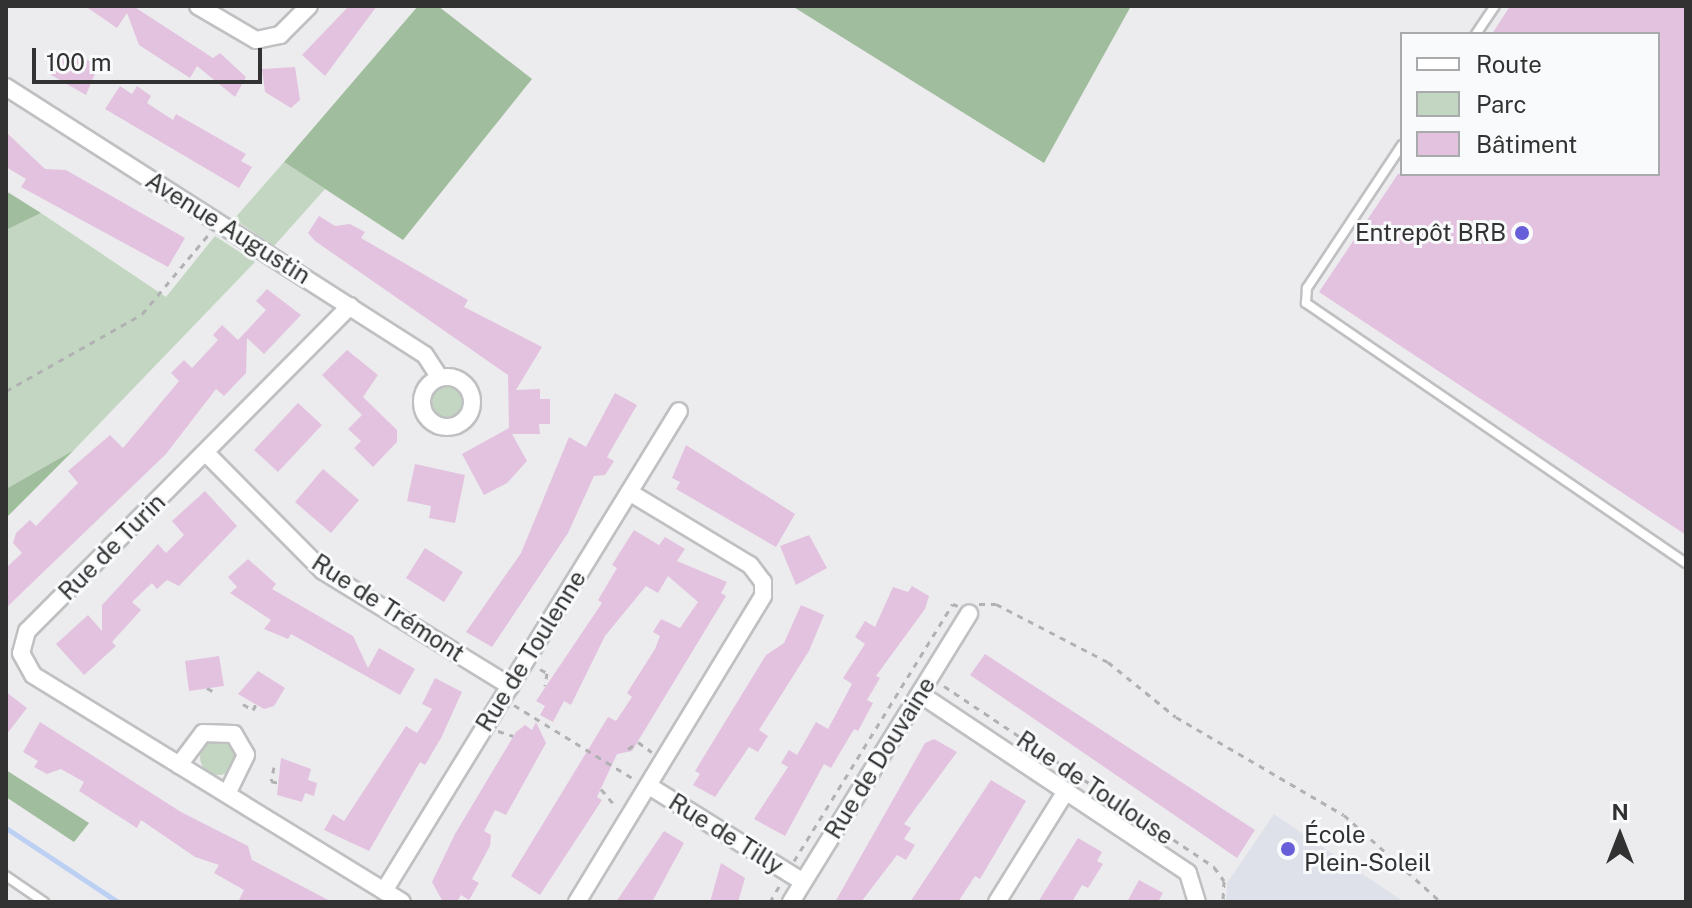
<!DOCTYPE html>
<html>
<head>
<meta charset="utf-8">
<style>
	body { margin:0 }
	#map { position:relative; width:1692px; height:908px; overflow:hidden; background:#ececee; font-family:"Public Sans",sans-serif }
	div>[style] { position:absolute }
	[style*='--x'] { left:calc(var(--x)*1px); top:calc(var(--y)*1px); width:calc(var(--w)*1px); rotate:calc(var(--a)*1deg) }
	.built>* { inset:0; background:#dfe1ea }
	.green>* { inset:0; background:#c3d6c1 }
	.round { border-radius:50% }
	.forest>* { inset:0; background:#a0bd9d }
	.stream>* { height:5px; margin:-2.5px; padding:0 2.5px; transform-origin:2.5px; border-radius:2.5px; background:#bbd0f3 }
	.building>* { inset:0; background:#e3c2e0 }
	.path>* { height:3px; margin-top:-1.5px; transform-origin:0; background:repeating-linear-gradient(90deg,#b1b1b3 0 6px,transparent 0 12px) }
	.roads { filter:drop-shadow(2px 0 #bfc0c1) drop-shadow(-2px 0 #bfc0c1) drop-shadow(0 2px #bfc0c1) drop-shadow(0 -2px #bfc0c1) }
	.lane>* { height:8px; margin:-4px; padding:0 4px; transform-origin:4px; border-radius:4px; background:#fff }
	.street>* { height:16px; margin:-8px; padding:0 8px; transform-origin:8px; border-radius:8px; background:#fff }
	.street>.ring { margin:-8px; padding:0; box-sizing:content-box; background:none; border:16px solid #fff; border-radius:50% }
	.dots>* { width:22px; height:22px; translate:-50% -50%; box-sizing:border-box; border:4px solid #f9fafb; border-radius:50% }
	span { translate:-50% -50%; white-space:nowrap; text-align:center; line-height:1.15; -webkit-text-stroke:6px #f9fafb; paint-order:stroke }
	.street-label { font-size:24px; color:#323232 }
	.poi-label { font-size:24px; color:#323232 }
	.right { translate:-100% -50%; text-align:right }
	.left { translate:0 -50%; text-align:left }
	.frame { position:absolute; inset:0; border:8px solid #323232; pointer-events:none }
	.legend { position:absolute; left:1400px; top:32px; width:260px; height:144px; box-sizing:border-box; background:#f9fafb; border:2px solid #a9aaab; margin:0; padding:10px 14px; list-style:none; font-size:24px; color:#323232 }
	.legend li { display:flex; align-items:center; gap:16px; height:40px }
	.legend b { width:40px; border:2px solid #a9aaab }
	.north { position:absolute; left:1580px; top:796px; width:80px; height:80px; -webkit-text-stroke:6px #f9fafb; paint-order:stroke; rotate:0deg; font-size:22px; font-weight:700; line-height:32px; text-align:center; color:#323232 }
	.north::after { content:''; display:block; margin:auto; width:28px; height:36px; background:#323232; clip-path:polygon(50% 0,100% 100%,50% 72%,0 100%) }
	.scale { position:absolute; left:32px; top:48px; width:230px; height:36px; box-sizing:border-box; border:4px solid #323232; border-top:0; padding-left:10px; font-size:24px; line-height:28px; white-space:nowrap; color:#323232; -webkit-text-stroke:6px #f9fafb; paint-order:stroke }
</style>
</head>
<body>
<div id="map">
	<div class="built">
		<div style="clip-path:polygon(1274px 814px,1404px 902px,1226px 902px,1227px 883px)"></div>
	</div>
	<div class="green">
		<div style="clip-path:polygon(284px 162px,325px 189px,274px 246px,234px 219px)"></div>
		<div style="clip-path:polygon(41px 213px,166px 297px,215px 236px,255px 262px,74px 450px,6px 489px,6px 230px)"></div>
		<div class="round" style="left:430px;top:385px;width:34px;height:34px"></div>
		<div class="round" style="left:200px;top:739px;width:36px;height:36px"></div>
	</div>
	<div class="forest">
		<div style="clip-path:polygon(418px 6px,438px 6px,532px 79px,403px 240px,284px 162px)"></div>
		<div style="clip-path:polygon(792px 6px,1131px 6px,1044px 163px)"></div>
		<div style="clip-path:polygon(6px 191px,41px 213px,6px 230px)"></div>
		<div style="clip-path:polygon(74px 450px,6px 518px,6px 489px)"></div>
		<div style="clip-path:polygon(6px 770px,89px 823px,74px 842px,6px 797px)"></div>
	</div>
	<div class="stream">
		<div style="--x:6;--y:828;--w:134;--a:33.5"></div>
	</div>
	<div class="building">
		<div style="clip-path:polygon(85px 6px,133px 6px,213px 58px,220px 53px,246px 77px,235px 97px,197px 66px,190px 78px,139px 45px,127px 13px,117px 28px)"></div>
		<div style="clip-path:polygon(349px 6px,377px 6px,325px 76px,302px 55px)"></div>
		<div style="clip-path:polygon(1510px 6px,1686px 6px,1686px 535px,1319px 292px,1398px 174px,1658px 174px,1658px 34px,1492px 34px)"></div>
		<div style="clip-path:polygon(64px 53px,99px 64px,86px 95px,51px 75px)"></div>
		<div style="clip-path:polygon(295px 67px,300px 100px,291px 108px,265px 92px,262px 69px)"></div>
		<div style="clip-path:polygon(120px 86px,132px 94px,137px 86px,151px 96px,147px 103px,173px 120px,176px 114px,246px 154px,241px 161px,252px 167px,239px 188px,105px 109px)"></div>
		<div style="clip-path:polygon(6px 132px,45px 169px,66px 170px,185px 238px,168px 267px,21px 187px,26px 179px,6px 167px)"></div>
		<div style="clip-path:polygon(319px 216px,335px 226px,350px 224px,365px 232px,361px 238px,468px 300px,464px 307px,542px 347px,516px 390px,540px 389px,540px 399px,550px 399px,550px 424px,539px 424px,540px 434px,512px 434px,527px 461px,507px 483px,484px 495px,462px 454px,509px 428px,508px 375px,315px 241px,308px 233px)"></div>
		<div style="clip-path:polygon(267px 289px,301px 315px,264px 354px,247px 338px,246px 373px,224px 396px,216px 389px,166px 454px,6px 608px,6px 568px,22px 553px,13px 543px,16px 533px,30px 520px,36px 526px,78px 483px,68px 471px,110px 435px,123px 448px,179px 381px,171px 373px,184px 360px,192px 368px,218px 340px,213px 335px,222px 325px,238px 340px,266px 310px,256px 301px)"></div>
		<div style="clip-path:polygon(347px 350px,378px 375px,363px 397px,397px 430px,397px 442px,373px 467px,354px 448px,361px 441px,348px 429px,362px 415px,322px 375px)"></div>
		<div style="clip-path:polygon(615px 393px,637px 405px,607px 457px,614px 461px,605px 475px,594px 476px,568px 533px,492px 647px,466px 632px,521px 553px,569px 437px,586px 447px)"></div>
		<div style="clip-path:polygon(298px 403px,322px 425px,278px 472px,254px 450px)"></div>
		<div style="clip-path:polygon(686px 445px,795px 514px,776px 547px,676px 489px,680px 482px,672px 478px)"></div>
		<div style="clip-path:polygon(415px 464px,465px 475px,455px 523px,429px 518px,431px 506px,407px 501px)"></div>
		<div style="clip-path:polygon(323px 469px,359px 500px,331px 533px,295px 502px)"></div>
		<div style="clip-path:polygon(205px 491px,237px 526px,179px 586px,167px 580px,157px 589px,152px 583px,132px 602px,141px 610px,112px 642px,116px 646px,84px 675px,56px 644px,88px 615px,102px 631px,102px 605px,158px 544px,166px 553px,184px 535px,172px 521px)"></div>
		<div style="clip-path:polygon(634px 530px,659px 545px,665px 537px,685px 549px,677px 561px,727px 582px,721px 593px,726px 596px,632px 751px,617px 754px,597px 797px,602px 800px,540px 895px,511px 876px,608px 717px,616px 721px,632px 697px,627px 693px,655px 649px,660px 636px,653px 632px,661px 619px,680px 628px,698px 602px,668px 576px,658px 593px,646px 586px,605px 636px,571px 705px,564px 701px,553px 722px,540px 715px,545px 706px,536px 701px,602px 603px,598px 600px,617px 568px,612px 565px)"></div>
		<div style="clip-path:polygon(809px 535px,827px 568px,796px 585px,780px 546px)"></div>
		<div style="clip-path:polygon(425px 548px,463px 572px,444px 602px,406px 578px)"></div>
		<div style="clip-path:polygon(248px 559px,276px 584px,272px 589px,353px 636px,368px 668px,379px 648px,415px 669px,400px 695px,291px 634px,288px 639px,264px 629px,271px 620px,230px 593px,237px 587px,228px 577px)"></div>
		<div style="clip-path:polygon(912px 586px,929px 596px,925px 609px,876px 676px,880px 678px,867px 700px,873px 703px,858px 731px,854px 729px,831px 768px,824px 764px,785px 836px,754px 819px,788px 767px,781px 763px,789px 750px,797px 755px,816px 722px,828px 729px,852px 684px,843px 678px,865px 644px,855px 637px,865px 621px,875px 627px,893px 587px,908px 592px)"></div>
		<div style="clip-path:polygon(801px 605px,824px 615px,809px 651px,759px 730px,768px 736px,758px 752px,749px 747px,715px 797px,693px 785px,700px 774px,695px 771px,766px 655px,784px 643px)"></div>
		<div style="clip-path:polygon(985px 654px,1255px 830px,1237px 858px,970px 675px)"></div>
		<div style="clip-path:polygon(219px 656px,224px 686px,189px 691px,185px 661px)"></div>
		<div style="clip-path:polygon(258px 671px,285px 688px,274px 706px,264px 709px,238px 694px)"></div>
		<div style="clip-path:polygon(435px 678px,462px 692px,441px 738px,425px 765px,420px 762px,369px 851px,324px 830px,333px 814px,344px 821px,406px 726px,417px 733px,432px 709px,422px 704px)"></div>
		<div style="clip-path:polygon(6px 692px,27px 708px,6px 735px)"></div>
		<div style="clip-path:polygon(40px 722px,181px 812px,248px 846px,252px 860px,332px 902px,238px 902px,244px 890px,214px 873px,219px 865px,195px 857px,141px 820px,137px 828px,79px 791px,84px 782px,61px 769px,47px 774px,34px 767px,38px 761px,23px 752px)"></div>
		<div style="clip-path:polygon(536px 722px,546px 743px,506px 815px,495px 810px,484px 831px,491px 835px,490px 846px,472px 879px,479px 883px,469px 900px,461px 895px,457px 902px,443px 902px,432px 882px,455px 834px,516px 732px,525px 725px,532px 730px)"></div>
		<div style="clip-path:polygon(934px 739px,957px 752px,904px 824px,911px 828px,904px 839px,915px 845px,906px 860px,897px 855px,861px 902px,835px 902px,925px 743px)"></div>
		<div style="clip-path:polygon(281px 758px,311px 769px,308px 780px,317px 783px,314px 796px,305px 793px,302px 802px,277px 795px)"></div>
		<div style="clip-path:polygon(991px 780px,1026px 801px,980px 879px,975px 876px,958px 902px,910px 902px)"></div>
		<div style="clip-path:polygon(664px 831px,684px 843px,652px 902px,616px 902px)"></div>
		<div style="clip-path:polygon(1078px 838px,1102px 852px,1097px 861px,1103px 864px,1088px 888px,1082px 885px,1072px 902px,1038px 902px)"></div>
		<div style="clip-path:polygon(721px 863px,745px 878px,738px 902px,710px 902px)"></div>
		<div style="clip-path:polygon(1139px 880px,1163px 893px,1158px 902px,1127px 902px)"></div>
	</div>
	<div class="path">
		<div style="--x:6;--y:391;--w:156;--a:-29.5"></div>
		<div style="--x:142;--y:314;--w:104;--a:-50.1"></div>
		<div style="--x:979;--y:604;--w:17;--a:0"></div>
		<div style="--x:996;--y:604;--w:126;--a:27.4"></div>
		<div style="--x:1108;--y:662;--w:87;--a:39"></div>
		<div style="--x:1176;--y:717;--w:194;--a:30.3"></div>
		<div style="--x:1344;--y:815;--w:130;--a:41.9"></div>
		<div style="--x:540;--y:669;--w:8;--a:30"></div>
		<div style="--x:547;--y:673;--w:13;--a:99"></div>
		<div style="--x:944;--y:686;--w:325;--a:33.8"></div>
		<div style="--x:1214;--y:867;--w:17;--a:54"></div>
		<div style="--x:1224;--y:881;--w:21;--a:93"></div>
		<div style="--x:207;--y:688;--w:10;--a:29"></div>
		<div style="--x:243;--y:704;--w:12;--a:31"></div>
		<div style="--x:253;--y:710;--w:7;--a:-63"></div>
		<div style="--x:514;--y:705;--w:141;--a:31.7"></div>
		<div style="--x:498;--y:731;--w:16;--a:18"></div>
		<div style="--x:628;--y:749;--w:12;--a:-35"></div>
		<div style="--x:638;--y:742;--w:17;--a:36"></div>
		<div style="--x:274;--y:767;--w:14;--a:102"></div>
		<div style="--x:271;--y:781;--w:7;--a:16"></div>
		<div style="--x:601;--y:789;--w:23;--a:50"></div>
		<div style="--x:794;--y:861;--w:302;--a:-58.3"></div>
		<div style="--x:953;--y:604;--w:5;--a:22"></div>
		<div style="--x:770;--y:902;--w:20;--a:-60"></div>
	</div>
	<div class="roads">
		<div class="lane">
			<div style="--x:1476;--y:34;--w:34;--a:-56"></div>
			<div style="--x:1402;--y:145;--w:172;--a:123.6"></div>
			<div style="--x:1307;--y:288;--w:15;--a:94"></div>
			<div style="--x:1306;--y:303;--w:460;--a:34.4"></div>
			<div style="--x:6;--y:876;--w:46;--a:34.4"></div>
		</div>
		<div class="street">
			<div style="--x:198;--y:6;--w:67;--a:30.4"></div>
			<div style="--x:256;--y:40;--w:25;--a:-12"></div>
			<div style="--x:280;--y:35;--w:41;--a:-45"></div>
			<div style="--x:6;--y:87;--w:497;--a:32.6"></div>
			<div style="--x:425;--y:355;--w:27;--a:57"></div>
			<div style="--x:350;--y:306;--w:458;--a:134.8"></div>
			<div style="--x:27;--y:631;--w:23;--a:105"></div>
			<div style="--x:21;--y:653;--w:25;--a:61"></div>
			<div style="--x:33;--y:675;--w:433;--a:31.6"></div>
			<div class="ring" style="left:422px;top:377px;width:34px;height:34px"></div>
			<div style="--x:206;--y:453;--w:166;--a:45.2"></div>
			<div style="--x:323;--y:571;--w:220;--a:31.6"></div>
			<div style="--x:920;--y:694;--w:322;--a:33.7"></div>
			<div style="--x:1188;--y:873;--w:30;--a:73"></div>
			<div style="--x:179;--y:765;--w:40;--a:-53"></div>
			<div style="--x:203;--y:733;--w:31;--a:2"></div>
			<div style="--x:234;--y:734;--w:24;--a:60"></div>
			<div style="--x:246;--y:755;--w:43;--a:116"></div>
			<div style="--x:649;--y:786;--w:181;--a:31.9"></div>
			<div style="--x:384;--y:891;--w:563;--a:-58.43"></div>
			<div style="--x:577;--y:902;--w:358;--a:-58.7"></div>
			<div style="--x:763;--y:596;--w:14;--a:-90"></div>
			<div style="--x:763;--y:582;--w:21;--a:-127"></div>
			<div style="--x:750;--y:565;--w:141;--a:-148.9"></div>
			<div style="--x:791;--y:902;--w:339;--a:-58.3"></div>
			<div style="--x:997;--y:902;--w:131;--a:-58.1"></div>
		</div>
	</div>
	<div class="dots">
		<div style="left:1522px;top:233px;background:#675fd9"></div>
		<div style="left:1288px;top:849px;background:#675fd9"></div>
	</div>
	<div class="street-label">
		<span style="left:228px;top:228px;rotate:32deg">Avenue Augustin</span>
		<span style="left:112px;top:547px;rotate:-45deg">Rue de Turin</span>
		<span style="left:388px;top:608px;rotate:33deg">Rue de Trémont</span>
		<span style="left:531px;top:651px;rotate:-58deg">Rue de Toulenne</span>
		<span style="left:880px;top:758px;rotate:-58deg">Rue de Douvaine</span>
		<span style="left:1095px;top:788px;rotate:34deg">Rue de Toulouse</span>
		<span style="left:726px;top:834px;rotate:32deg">Rue de Tilly</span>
	</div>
	<div class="poi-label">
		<span class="right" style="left:1506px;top:233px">Entrepôt BRB</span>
		<span class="left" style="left:1304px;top:849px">École<br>Plein-Soleil</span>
	</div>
	<div class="frame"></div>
	<ul class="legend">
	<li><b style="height:10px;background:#fff"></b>Route</li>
	<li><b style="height:22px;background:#c3d6c1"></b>Parc</li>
	<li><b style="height:22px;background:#e3c2e0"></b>Bâtiment</li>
	</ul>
	<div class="north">N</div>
	<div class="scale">100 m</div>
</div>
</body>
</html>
